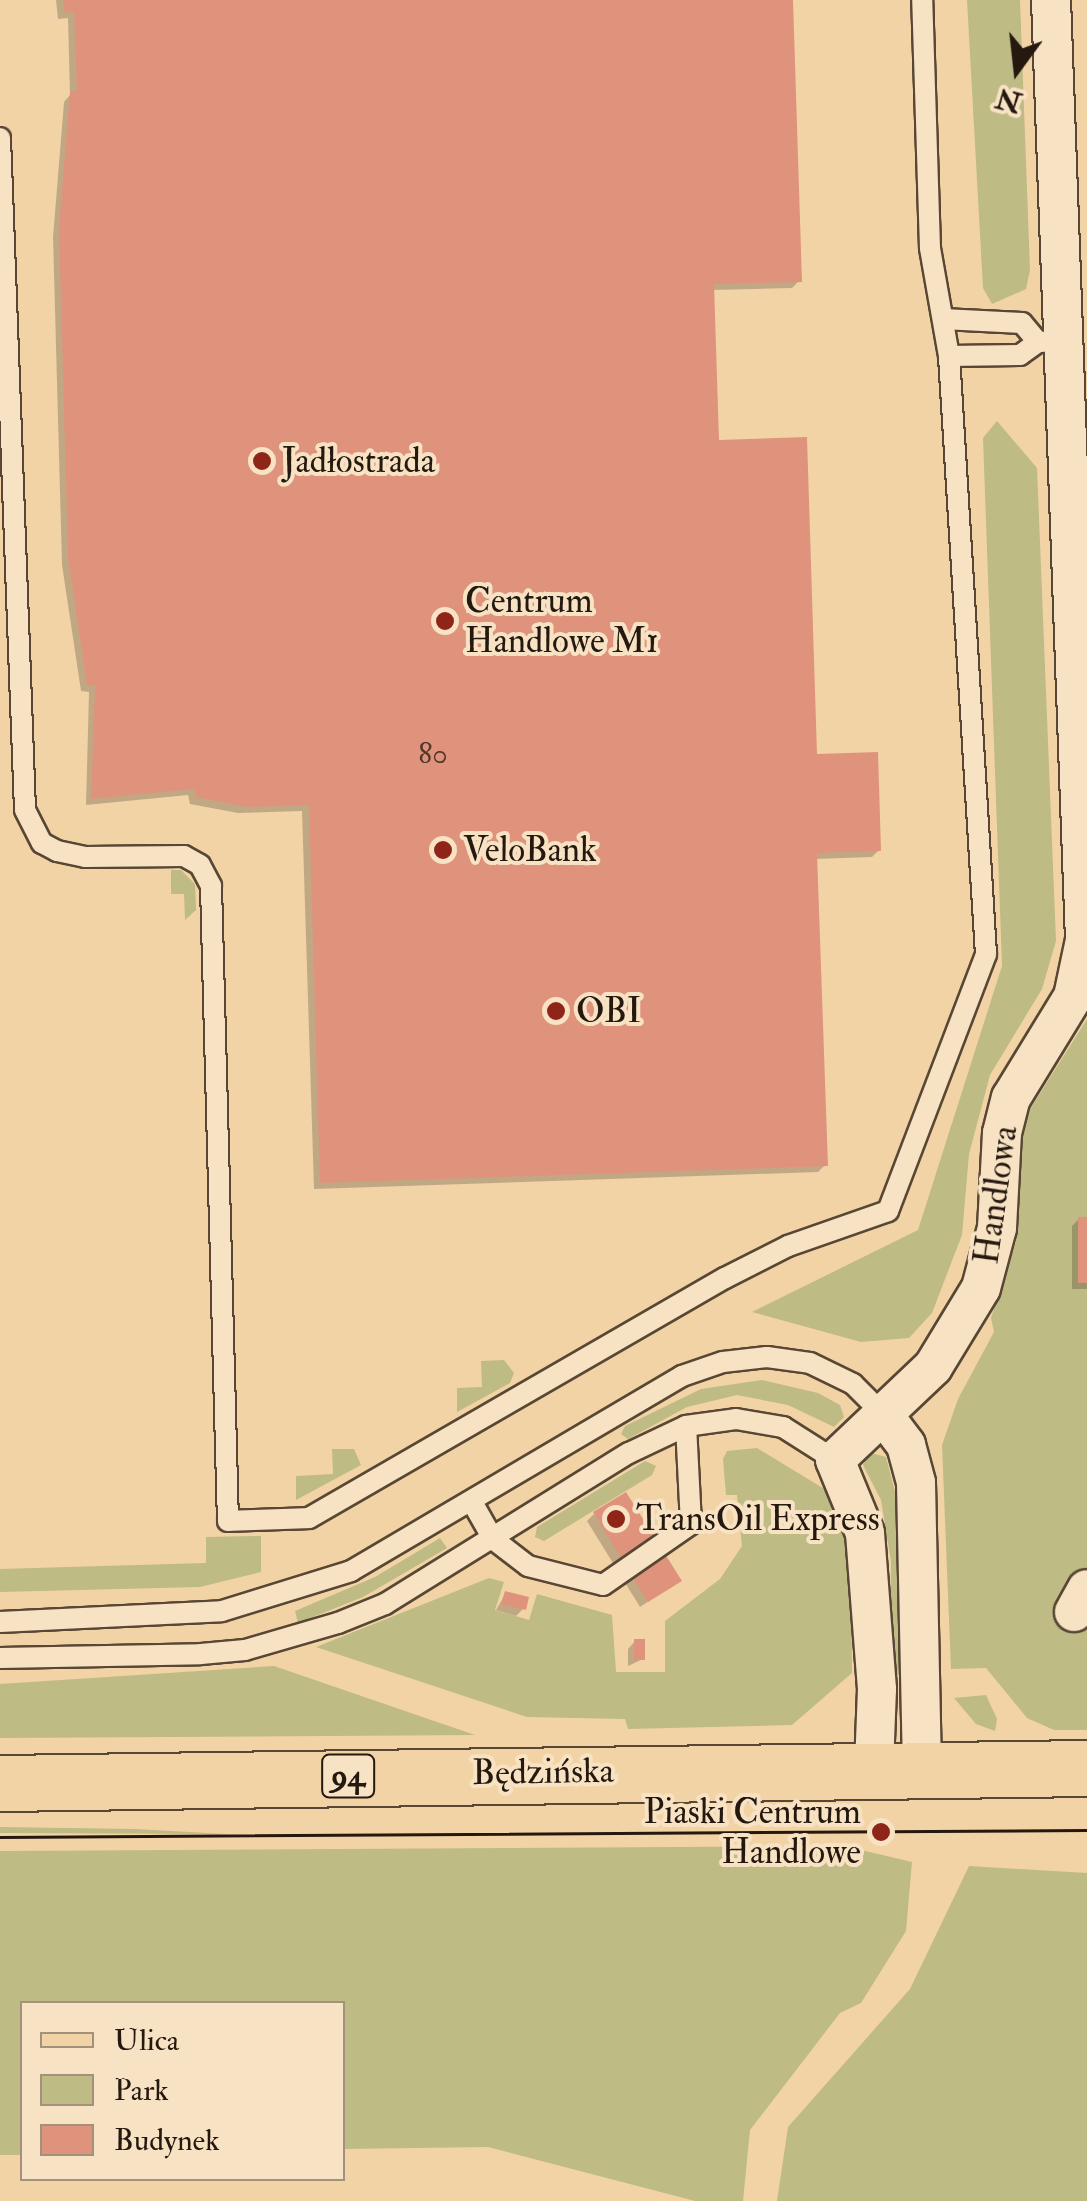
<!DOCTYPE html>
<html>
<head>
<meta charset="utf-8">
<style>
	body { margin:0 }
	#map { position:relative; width:1087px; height:2201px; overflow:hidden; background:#f2d3a5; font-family:"IM FELL Double Pica",serif }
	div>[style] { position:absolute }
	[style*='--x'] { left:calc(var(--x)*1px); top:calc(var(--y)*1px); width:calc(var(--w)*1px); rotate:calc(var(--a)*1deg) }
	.green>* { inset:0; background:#bebb84 }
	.shadow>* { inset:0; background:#0003 }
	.building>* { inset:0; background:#df937d }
	.roads { filter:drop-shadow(2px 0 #584734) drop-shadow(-2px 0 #584734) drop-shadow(0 2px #584734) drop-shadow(0 -2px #584734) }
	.service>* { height:20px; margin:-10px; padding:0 10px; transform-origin:10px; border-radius:10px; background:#f7e2c4 }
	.minor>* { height:38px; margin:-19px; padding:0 19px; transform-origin:19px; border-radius:19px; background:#f7e2c4 }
	.primary>* { height:55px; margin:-27.5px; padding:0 27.5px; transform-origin:27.5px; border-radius:27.5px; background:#f2d3a5 }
	.tram>* { height:2.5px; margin:-1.25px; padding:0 1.25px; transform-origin:1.25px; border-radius:1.25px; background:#25180f }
	.dots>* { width:28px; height:28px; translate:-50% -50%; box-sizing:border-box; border:5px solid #f7e2c4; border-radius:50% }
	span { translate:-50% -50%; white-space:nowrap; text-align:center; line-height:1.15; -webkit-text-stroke:8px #f7e2c4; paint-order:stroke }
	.number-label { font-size:30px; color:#54372a }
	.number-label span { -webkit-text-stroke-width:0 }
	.shield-label span { padding:2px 8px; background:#f7e2c4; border:2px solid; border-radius:8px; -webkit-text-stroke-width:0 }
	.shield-label { font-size:32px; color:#25180f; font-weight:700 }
	.poi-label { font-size:35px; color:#25180f }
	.left { translate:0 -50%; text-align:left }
	.right { translate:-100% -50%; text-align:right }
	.street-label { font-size:35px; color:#25180f }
	.legend { position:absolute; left:20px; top:2001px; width:325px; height:180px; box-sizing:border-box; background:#f7e2c4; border:2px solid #a3917c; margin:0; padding:12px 18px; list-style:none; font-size:30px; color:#25180f }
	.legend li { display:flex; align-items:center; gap:20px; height:50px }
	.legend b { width:50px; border:2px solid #a3917c }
	.north { position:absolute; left:967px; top:20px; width:100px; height:100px; -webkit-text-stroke:8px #f7e2c4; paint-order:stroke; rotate:195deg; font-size:28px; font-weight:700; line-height:40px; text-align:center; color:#25180f }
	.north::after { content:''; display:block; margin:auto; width:35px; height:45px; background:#25180f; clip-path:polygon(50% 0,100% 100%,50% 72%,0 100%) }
</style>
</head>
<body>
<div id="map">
	<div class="green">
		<div style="clip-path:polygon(967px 0,1020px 0,1030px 270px,1026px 289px,992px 304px,983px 288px)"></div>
		<div style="clip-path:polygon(997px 421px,1037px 468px,1056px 941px,1042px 989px,990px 1075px,969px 1154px,962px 1235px,932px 1313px,909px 1338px,861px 1342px,752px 1312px,918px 1230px,1002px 966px,983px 438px)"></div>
		<div style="clip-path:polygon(171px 870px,181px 870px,195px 884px,196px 910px,185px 920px,184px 894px,171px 894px)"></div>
		<div style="clip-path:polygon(1087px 1019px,1087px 1730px,1054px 1730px,1027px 1718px,986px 1668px,951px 1669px,942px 1445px,958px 1399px,994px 1332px,991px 1318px,1016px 1242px,1020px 1125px)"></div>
		<div style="clip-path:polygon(504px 1360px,514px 1373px,510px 1383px,457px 1412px,457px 1388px,482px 1387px,481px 1361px)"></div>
		<div style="clip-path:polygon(762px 1380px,818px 1393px,840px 1405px,844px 1417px,834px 1427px,788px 1405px,737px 1395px,687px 1407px,628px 1439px,621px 1434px,625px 1426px,701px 1389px)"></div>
		<div style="clip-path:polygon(757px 1448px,826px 1490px,851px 1542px,852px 1673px,792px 1725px,628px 1729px,625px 1719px,527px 1717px,316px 1647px,489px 1578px,504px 1582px,495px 1610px,529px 1620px,537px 1594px,612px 1615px,616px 1672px,665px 1672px,665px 1621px,720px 1579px,742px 1546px,737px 1495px,726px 1495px,723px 1459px,727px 1451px)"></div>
		<div style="clip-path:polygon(332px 1449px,354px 1449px,361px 1465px,296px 1500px,296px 1476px,333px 1474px)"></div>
		<div style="clip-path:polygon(871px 1453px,886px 1457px,898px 1503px,899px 1675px,890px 1675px,891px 1561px,881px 1500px,863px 1465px)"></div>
		<div style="clip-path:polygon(645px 1461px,656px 1466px,652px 1475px,544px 1541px,535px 1537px,537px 1527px)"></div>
		<div style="clip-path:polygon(261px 1536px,261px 1572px,200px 1587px,0 1592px,0 1569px,206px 1563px,206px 1537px)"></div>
		<div style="clip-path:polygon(440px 1538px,447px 1548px,363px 1597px,298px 1623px,295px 1611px,375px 1577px)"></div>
		<div style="clip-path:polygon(274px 1666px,475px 1735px,0 1738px,0 1684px)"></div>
		<div style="clip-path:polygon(986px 1695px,997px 1719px,995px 1731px,976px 1724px,954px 1698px)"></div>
		<div style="clip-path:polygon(0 1827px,135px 1829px,225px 1834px,0 1833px)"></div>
		<div style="clip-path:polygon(844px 1846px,912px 1862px,906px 1931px,861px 2003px,840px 2013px,750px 2130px,743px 2201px,695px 2201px,488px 2147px,343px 2149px,342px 2004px,22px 2004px,22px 2155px,0 2155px,0 1851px)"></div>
		<div style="clip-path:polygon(969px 1866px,1087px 1873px,1087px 2201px,777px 2201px,788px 2127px,910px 1989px)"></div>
	</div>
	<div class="shadow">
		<div style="clip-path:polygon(56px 0,791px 0,799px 281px,792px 288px,712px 290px,716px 443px,815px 756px,879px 850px,872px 857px,815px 859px,825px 1165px,818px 1172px,314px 1189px,302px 811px,238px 813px,190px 804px,188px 795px,86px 805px,89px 692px,81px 691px,62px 565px,53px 237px,64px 102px,70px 95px,68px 18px,58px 19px)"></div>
		<div style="clip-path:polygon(1079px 1219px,1087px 1219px,1087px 1289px,1072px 1289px,1072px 1226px)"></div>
		<div style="clip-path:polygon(594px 1514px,679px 1581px,640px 1607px,587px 1521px)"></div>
		<div style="clip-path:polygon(506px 1593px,523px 1609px,516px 1616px,496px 1610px)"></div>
		<div style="clip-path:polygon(635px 1641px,643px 1659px,628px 1666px,628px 1649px)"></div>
	</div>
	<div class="building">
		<div style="clip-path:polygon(63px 0,793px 0,802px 282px,714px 284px,719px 440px,807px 437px,817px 754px,878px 752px,881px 851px,817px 853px,828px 1166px,320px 1183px,309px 805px,247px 807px,196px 797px,194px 789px,91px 799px,95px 686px,87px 685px,68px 557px,59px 228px,70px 92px,77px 90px,74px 12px,65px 13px)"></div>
		<div style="clip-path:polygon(1078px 1217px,1087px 1217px,1087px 1283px,1078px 1283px)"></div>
		<div style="clip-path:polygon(626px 1492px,682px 1581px,648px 1602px,593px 1512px)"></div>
		<div style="clip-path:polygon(505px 1591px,529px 1597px,526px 1610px,501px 1604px)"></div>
		<div style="clip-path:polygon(634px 1639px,645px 1639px,645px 1660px,634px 1660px)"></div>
	</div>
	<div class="roads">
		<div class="service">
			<div style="--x:0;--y:138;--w:672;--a:87.87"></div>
			<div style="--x:25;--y:810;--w:37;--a:63"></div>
			<div style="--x:42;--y:843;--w:17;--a:28"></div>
			<div style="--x:57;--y:851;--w:29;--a:12"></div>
			<div style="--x:85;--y:857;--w:99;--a:-0.6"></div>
			<div style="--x:184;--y:856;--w:18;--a:29"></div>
			<div style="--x:200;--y:865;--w:24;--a:62"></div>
			<div style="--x:211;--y:886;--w:635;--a:88.47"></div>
			<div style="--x:228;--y:1521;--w:81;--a:-2.1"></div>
			<div style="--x:309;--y:1518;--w:480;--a:-30"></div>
			<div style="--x:725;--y:1278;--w:71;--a:-26.9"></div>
			<div style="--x:788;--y:1246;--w:106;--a:-19.3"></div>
			<div style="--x:888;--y:1211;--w:275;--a:-69.1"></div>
			<div style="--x:986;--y:954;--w:599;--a:-93.54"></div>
			<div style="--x:949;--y:356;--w:110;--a:-100"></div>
			<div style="--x:930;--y:248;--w:248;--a:-91.8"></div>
			<div style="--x:943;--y:319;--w:79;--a:2.9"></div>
			<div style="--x:1022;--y:323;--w:25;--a:50"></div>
			<div style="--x:949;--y:356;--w:71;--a:-0.8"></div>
			<div style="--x:1020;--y:355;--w:22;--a:-36"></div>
			<div style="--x:1038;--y:342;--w:25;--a:-2"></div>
			<div style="--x:472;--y:1502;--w:43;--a:60.4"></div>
			<div style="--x:493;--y:1539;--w:44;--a:37.6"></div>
			<div style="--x:528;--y:1566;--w:77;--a:14.2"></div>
			<div style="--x:603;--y:1585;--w:107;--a:-34.7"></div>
			<div style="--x:691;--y:1524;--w:98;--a:-92.9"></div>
			<div style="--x:0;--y:1622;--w:222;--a:-2.8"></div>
			<div style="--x:222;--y:1611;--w:135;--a:-17.2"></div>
			<div style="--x:351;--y:1571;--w:384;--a:-30.5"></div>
			<div style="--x:682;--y:1376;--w:43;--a:-18.9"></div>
			<div style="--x:723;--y:1362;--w:44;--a:-6.5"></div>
			<div style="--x:767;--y:1357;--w:43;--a:7.9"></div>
			<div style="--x:810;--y:1363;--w:48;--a:26"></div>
			<div style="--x:853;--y:1384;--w:41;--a:45"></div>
			<div style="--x:0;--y:1658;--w:201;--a:-1.1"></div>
			<div style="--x:201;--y:1654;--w:44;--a:-5.2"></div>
			<div style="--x:245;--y:1650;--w:97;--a:-16.2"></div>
			<div style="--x:338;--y:1623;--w:51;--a:-22"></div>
			<div style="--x:385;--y:1604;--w:287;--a:-31.8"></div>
			<div style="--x:629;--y:1453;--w:63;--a:-25.3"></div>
			<div style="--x:686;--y:1426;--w:50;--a:-8"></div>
			<div style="--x:736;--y:1419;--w:48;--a:9.7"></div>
			<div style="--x:783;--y:1427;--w:62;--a:32.4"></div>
		</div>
		<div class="minor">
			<div style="--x:882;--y:1413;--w:40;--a:53"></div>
			<div style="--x:906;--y:1445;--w:39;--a:75"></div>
			<div style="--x:916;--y:1483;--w:285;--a:88.8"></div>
			<div style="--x:1074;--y:1612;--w:26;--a:-61"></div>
			<div style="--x:874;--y:1767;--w:78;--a:-87.8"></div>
			<div style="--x:877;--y:1689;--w:156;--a:-94.4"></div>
			<div style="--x:865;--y:1533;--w:79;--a:-112.3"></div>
			<div style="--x:835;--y:1460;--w:135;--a:-43.5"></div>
			<div style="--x:933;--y:1367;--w:92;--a:-58.7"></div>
			<div style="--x:981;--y:1288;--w:62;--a:-75.1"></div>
			<div style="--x:997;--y:1228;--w:95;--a:-87"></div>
			<div style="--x:1002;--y:1133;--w:36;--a:-76"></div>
			<div style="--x:1011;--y:1098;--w:119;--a:-58.5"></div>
			<div style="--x:1073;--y:997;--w:58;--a:-78.1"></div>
			<div style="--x:1085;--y:940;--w:941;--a:-92.07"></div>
		</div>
		<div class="primary">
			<div style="--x:0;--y:1783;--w:1087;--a:-0.79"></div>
		</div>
	</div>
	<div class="tram">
		<div style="--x:0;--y:1837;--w:1087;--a:-0.37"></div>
	</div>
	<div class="dots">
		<div style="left:262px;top:461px;background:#8f2418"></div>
		<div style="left:445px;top:621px;background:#8f2418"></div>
		<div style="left:443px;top:850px;background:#8f2418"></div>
		<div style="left:556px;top:1011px;background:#8f2418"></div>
		<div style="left:616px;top:1519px;background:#8f2418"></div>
		<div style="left:881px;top:1832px;background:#8f2418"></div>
	</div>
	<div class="number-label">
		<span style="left:433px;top:754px">80</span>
	</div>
	<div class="shield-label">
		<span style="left:348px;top:1776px">94</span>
	</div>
	<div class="poi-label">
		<span class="left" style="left:282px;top:461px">Jadłostrada</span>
		<span class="left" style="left:465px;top:621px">Centrum<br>Handlowe M1</span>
		<span class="left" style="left:463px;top:850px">VeloBank</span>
		<span class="left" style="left:576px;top:1011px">OBI</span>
		<span class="left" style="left:636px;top:1519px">TransOil Express</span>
		<span class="right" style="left:861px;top:1832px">Piaski Centrum<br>Handlowe</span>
	</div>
	<div class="street-label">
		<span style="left:996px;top:1195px;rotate:-82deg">Handlowa</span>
		<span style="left:543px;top:1772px;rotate:-1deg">Będzińska</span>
	</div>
	<ul class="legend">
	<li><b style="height:12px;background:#f2d3a5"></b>Ulica</li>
	<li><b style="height:28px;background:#bebb84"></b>Park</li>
	<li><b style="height:28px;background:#df937d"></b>Budynek</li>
	</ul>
	<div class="north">N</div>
</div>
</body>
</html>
